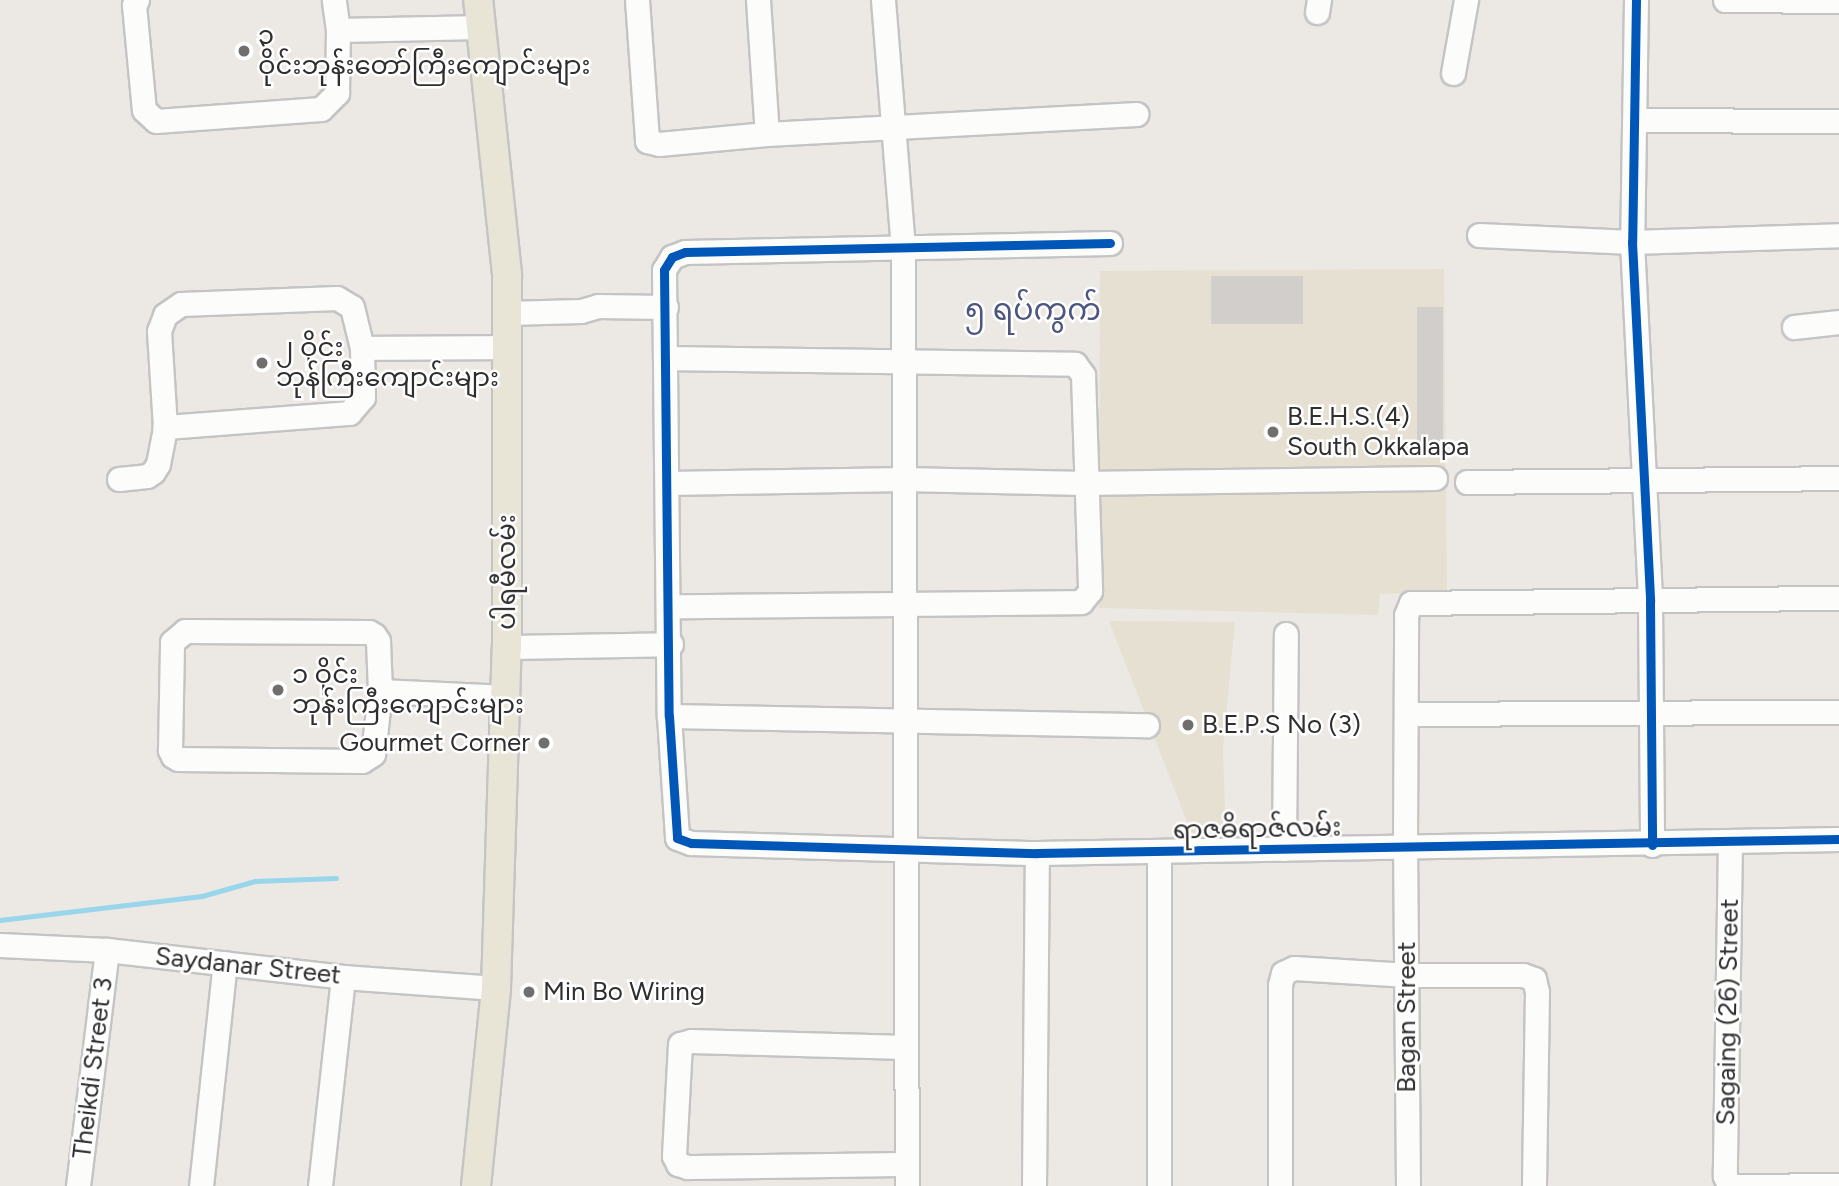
<!DOCTYPE html>
<html>
<head>
<meta charset="utf-8">
<style>
	body { margin:0 }
	#map { position:relative; width:1839px; height:1186px; overflow:hidden; background:#ece8e4; font-family:Figtree,"Noto Sans Myanmar",sans-serif }
	div>[style] { position:absolute }
	[style*='--x'] { left:calc(var(--x)*1px); top:calc(var(--y)*1px); width:calc(var(--w)*1px); rotate:calc(var(--a)*1deg) }
	.education>* { inset:0; background:#e6e0d3 }
	.stream>* { height:4.5px; margin:-2.25px; padding:0 2.25px; transform-origin:2.25px; border-radius:2.25px; background:#99d6ec }
	.building>* { inset:0; background:#d1cecb }
	.roads { filter:drop-shadow(2px 0 #c5c4c5) drop-shadow(-2px 0 #c5c4c5) drop-shadow(0 2px #c5c4c5) drop-shadow(0 -2px #c5c4c5) }
	.minor>* { height:23px; margin:-11.5px; padding:0 11.5px; transform-origin:11.5px; border-radius:11.5px; background:#fcfcfb }
	.major>* { height:28px; margin:-14px; padding:0 14px; transform-origin:14px; border-radius:14px; background:#e8e4d6 }
	.cycleway>* { height:9px; margin:-4.5px; padding:0 4.5px; transform-origin:4.5px; border-radius:4.5px; background:#0057b8 }
	.dots>* { width:19px; height:19px; translate:-50% -50%; box-sizing:border-box; border:4px solid #fff; border-radius:50% }
	span { translate:-50% -50%; white-space:nowrap; text-align:center; line-height:1.15; -webkit-text-stroke:5px #fff; paint-order:stroke }
	.poi-label { font-size:26px; color:#2e2e2e }
	.left { translate:0 -50%; text-align:left }
	.right { translate:-100% -50%; text-align:right }
	.street-label { font-size:26px; color:#2e2e2e }
	.quarter-label { font-size:30px; color:#4d5680 }
</style>
</head>
<body>
<div id="map">
	<div class="education">
		<div style="clip-path:polygon(1444px 269px,1447px 592px,1380px 594px,1378px 615px,1099px 608px,1100px 271px)"></div>
		<div style="clip-path:polygon(1109px 621px,1235px 622px,1223px 747px,1226px 844px,1195px 842px)"></div>
	</div>
	<div class="stream">
		<div style="--x:0;--y:920;--w:203;--a:-6.8"></div>
		<div style="--x:202;--y:896;--w:55;--a:-15.8"></div>
		<div style="--x:255;--y:881;--w:81;--a:-2.1"></div>
	</div>
	<div class="building">
		<div style="clip-path:polygon(1211px 276px,1303px 276px,1303px 324px,1211px 324px)"></div>
		<div style="clip-path:polygon(1417px 307px,1443px 307px,1443px 447px,1417px 447px)"></div>
	</div>
	<div class="roads">
		<div class="minor">
			<div style="--x:137;--y:0;--w:6;--a:121"></div>
			<div style="--x:134;--y:5;--w:105;--a:84.6"></div>
			<div style="--x:144;--y:110;--w:16;--a:43"></div>
			<div style="--x:156;--y:121;--w:165;--a:-4.2"></div>
			<div style="--x:321;--y:109;--w:23;--a:-45"></div>
			<div style="--x:337;--y:93;--w:63;--a:-89.1"></div>
			<div style="--x:338;--y:30;--w:30;--a:-98"></div>
			<div style="--x:637;--y:0;--w:141;--a:85.9"></div>
			<div style="--x:647;--y:141;--w:12;--a:14"></div>
			<div style="--x:659;--y:144;--w:108;--a:-5.3"></div>
			<div style="--x:767;--y:134;--w:370;--a:-3.1"></div>
			<div style="--x:758;--y:0;--w:134;--a:86.2"></div>
			<div style="--x:883;--y:0;--w:249;--a:85.4"></div>
			<div style="--x:903;--y:248;--w:938;--a:89.76"></div>
			<div style="--x:1636;--y:0;--w:242;--a:90.9"></div>
			<div style="--x:1632;--y:242;--w:360;--a:87.1"></div>
			<div style="--x:1650;--y:602;--w:243;--a:89.5"></div>
			<div style="--x:1725;--y:0;--w:114;--a:0.5"></div>
			<div style="--x:1317;--y:12;--w:12;--a:-81"></div>
			<div style="--x:338;--y:30;--w:144;--a:-1.2"></div>
			<div style="--x:1453;--y:73;--w:74;--a:-79.9"></div>
			<div style="--x:1636;--y:120;--w:203;--a:0.3"></div>
			<div style="--x:1479;--y:235;--w:153;--a:2.6"></div>
			<div style="--x:1632;--y:242;--w:207;--a:-1.9"></div>
			<div style="--x:1110;--y:243;--w:425;--a:178.8"></div>
			<div style="--x:685;--y:252;--w:14;--a:159"></div>
			<div style="--x:672;--y:257;--w:15;--a:122"></div>
			<div style="--x:664;--y:270;--w:446;--a:89.4"></div>
			<div style="--x:669;--y:716;--w:122;--a:86.2"></div>
			<div style="--x:677;--y:838;--w:15;--a:20"></div>
			<div style="--x:691;--y:843;--w:346;--a:1.7"></div>
			<div style="--x:1037;--y:853;--w:802;--a:-1"></div>
			<div style="--x:337;--y:298;--w:17;--a:31"></div>
			<div style="--x:352;--y:307;--w:42;--a:76.3"></div>
			<div style="--x:362;--y:348;--w:49;--a:88.8"></div>
			<div style="--x:363;--y:397;--w:21;--a:131"></div>
			<div style="--x:349;--y:413;--w:185;--a:175.6"></div>
			<div style="--x:165;--y:427;--w:96;--a:-93.6"></div>
			<div style="--x:159;--y:331;--w:17;--a:-69"></div>
			<div style="--x:165;--y:315;--w:19;--a:-35"></div>
			<div style="--x:181;--y:304;--w:156;--a:-2.2"></div>
			<div style="--x:507;--y:313;--w:74;--a:-1.5"></div>
			<div style="--x:581;--y:311;--w:18;--a:-16"></div>
			<div style="--x:598;--y:306;--w:68;--a:0.8"></div>
			<div style="--x:1794;--y:327;--w:45;--a:-6.3"></div>
			<div style="--x:362;--y:348;--w:145;--a:-0.4"></div>
			<div style="--x:665;--y:358;--w:410;--a:0.8"></div>
			<div style="--x:1075;--y:364;--w:14;--a:54"></div>
			<div style="--x:1083;--y:375;--w:216;--a:88.1"></div>
			<div style="--x:1090;--y:591;--w:14;--a:129"></div>
			<div style="--x:1081;--y:602;--w:411;--a:179.4"></div>
			<div style="--x:119;--y:479;--w:28;--a:-6"></div>
			<div style="--x:147;--y:476;--w:7;--a:-34"></div>
			<div style="--x:153;--y:472;--w:9;--a:-58"></div>
			<div style="--x:158;--y:464;--w:38;--a:-79"></div>
			<div style="--x:1467;--y:482;--w:372;--a:-0.6"></div>
			<div style="--x:668;--y:483;--w:236;--a:-1"></div>
			<div style="--x:904;--y:479;--w:180;--a:1.3"></div>
			<div style="--x:1084;--y:483;--w:351;--a:-0.8"></div>
			<div style="--x:185;--y:631;--w:184;--a:0.3"></div>
			<div style="--x:369;--y:632;--w:6;--a:31"></div>
			<div style="--x:374;--y:635;--w:7;--a:56"></div>
			<div style="--x:378;--y:641;--w:50;--a:87.7"></div>
			<div style="--x:380;--y:691;--w:63;--a:96.3"></div>
			<div style="--x:373;--y:754;--w:13;--a:148"></div>
			<div style="--x:362;--y:761;--w:184;--a:-179.4"></div>
			<div style="--x:178;--y:759;--w:6;--a:-149"></div>
			<div style="--x:173;--y:756;--w:7;--a:-117"></div>
			<div style="--x:170;--y:750;--w:108;--a:-88.9"></div>
			<div style="--x:172;--y:642;--w:17;--a:-40"></div>
			<div style="--x:507;--y:647;--w:164;--a:-1"></div>
			<div style="--x:380;--y:691;--w:127;--a:2.7"></div>
			<div style="--x:1406;--y:714;--w:433;--a:-0.3"></div>
			<div style="--x:669;--y:716;--w:478;--a:1.1"></div>
			<div style="--x:1730;--y:842;--w:334;--a:90.9"></div>
			<div style="--x:1725;--y:1176;--w:8;--a:67"></div>
			<div style="--x:1728;--y:1183;--w:7;--a:27"></div>
			<div style="--x:1734;--y:1186;--w:105;--a:-0.5"></div>
			<div style="--x:1284;--y:849;--w:215;--a:-89.5"></div>
			<div style="--x:0;--y:945;--w:107;--a:2.7"></div>
			<div style="--x:107;--y:950;--w:238;--a:6.5"></div>
			<div style="--x:343;--y:977;--w:153;--a:4.1"></div>
			<div style="--x:906;--y:1047;--w:215;--a:-178.4"></div>
			<div style="--x:691;--y:1041;--w:11;--a:165"></div>
			<div style="--x:680;--y:1044;--w:112;--a:93.1"></div>
			<div style="--x:674;--y:1156;--w:9;--a:63"></div>
			<div style="--x:678;--y:1164;--w:10;--a:17"></div>
			<div style="--x:688;--y:1167;--w:218;--a:-0.8"></div>
			<div style="--x:78;--y:1186;--w:238;--a:-83"></div>
			<div style="--x:201;--y:1186;--w:224;--a:-83.9"></div>
			<div style="--x:320;--y:1186;--w:210;--a:-83.7"></div>
			<div style="--x:1034;--y:1186;--w:333;--a:-89.5"></div>
			<div style="--x:1159;--y:1186;--w:335;--a:-90"></div>
			<div style="--x:1280;--y:1186;--w:201;--a:-90"></div>
			<div style="--x:1280;--y:985;--w:12;--a:-76"></div>
			<div style="--x:1283;--y:973;--w:12;--a:-24"></div>
			<div style="--x:1294;--y:968;--w:114;--a:3.5"></div>
			<div style="--x:1408;--y:975;--w:115;--a:0"></div>
			<div style="--x:1523;--y:975;--w:12;--a:20"></div>
			<div style="--x:1534;--y:979;--w:13;--a:77"></div>
			<div style="--x:1537;--y:992;--w:194;--a:90.9"></div>
			<div style="--x:1408;--y:1186;--w:348;--a:-90.5"></div>
			<div style="--x:1405;--y:838;--w:223;--a:-89.7"></div>
			<div style="--x:1406;--y:615;--w:13;--a:-67"></div>
			<div style="--x:1411;--y:603;--w:428;--a:-0.7"></div>
		</div>
		<div class="major">
			<div style="--x:476;--y:1186;--w:199;--a:-84.2"></div>
			<div style="--x:496;--y:988;--w:341;--a:-88.2"></div>
			<div style="--x:507;--y:647;--w:373;--a:-90"></div>
			<div style="--x:507;--y:274;--w:276;--a:-96"></div>
		</div>
	</div>
	<div class="cycleway">
		<div style="--x:1636;--y:0;--w:242;--a:90.9"></div>
		<div style="--x:1632;--y:242;--w:360;--a:87.1"></div>
		<div style="--x:1650;--y:602;--w:243;--a:89.5"></div>
		<div style="--x:1110;--y:243;--w:425;--a:178.8"></div>
		<div style="--x:685;--y:252;--w:14;--a:159"></div>
		<div style="--x:672;--y:257;--w:15;--a:122"></div>
		<div style="--x:664;--y:270;--w:446;--a:89.4"></div>
		<div style="--x:669;--y:716;--w:122;--a:86.2"></div>
		<div style="--x:677;--y:838;--w:15;--a:20"></div>
		<div style="--x:691;--y:843;--w:346;--a:1.7"></div>
		<div style="--x:1037;--y:853;--w:802;--a:-1"></div>
	</div>
	<div class="dots">
		<div style="left:244px;top:51px;background:#706f6e"></div>
		<div style="left:262px;top:363px;background:#706f6e"></div>
		<div style="left:1273px;top:432px;background:#706f6e"></div>
		<div style="left:278px;top:690px;background:#706f6e"></div>
		<div style="left:1188px;top:725px;background:#706f6e"></div>
		<div style="left:544px;top:743px;background:#706f6e"></div>
		<div style="left:529px;top:992px;background:#706f6e"></div>
	</div>
	<div class="poi-label">
		<span class="left" style="left:258px;top:51px">၃<br>ဝိုင်းဘုန်းတော်ကြီးကျောင်းများ</span>
		<span class="left" style="left:276px;top:363px">၂ ဝိုင်း<br>ဘုန်ကြီးကျောင်းများ</span>
		<span class="left" style="left:1287px;top:432px">B.E.H.S.(4)<br>South Okkalapa</span>
		<span class="left" style="left:292px;top:690px">၁ ဝိုင်း<br>ဘုန်းကြီးကျောင်းများ</span>
		<span class="left" style="left:1202px;top:725px">B.E.P.S No (3)</span>
		<span class="right" style="left:530px;top:743px">Gourmet Corner</span>
		<span class="left" style="left:543px;top:992px">Min Bo Wiring</span>
	</div>
	<div class="street-label">
		<span style="left:507px;top:572px;rotate:-90deg">ပါရမီလမ်း</span>
		<span style="left:1257px;top:829px;rotate:-1deg">ရာဇဓိရာဇ်လမ်း</span>
		<span style="left:248px;top:966px;rotate:6deg">Saydanar Street</span>
		<span style="left:1728px;top:1012px;rotate:-89deg">Sagaing (26) Street</span>
		<span style="left:1407px;top:1017px;rotate:-90deg">Bagan Street</span>
		<span style="left:93px;top:1068px;rotate:-83deg">Theikdi Street 3</span>
	</div>
	<div class="quarter-label">
		<span style="left:1033px;top:310px">၅ ရပ်ကွက်</span>
	</div>
</div>
</body>
</html>
